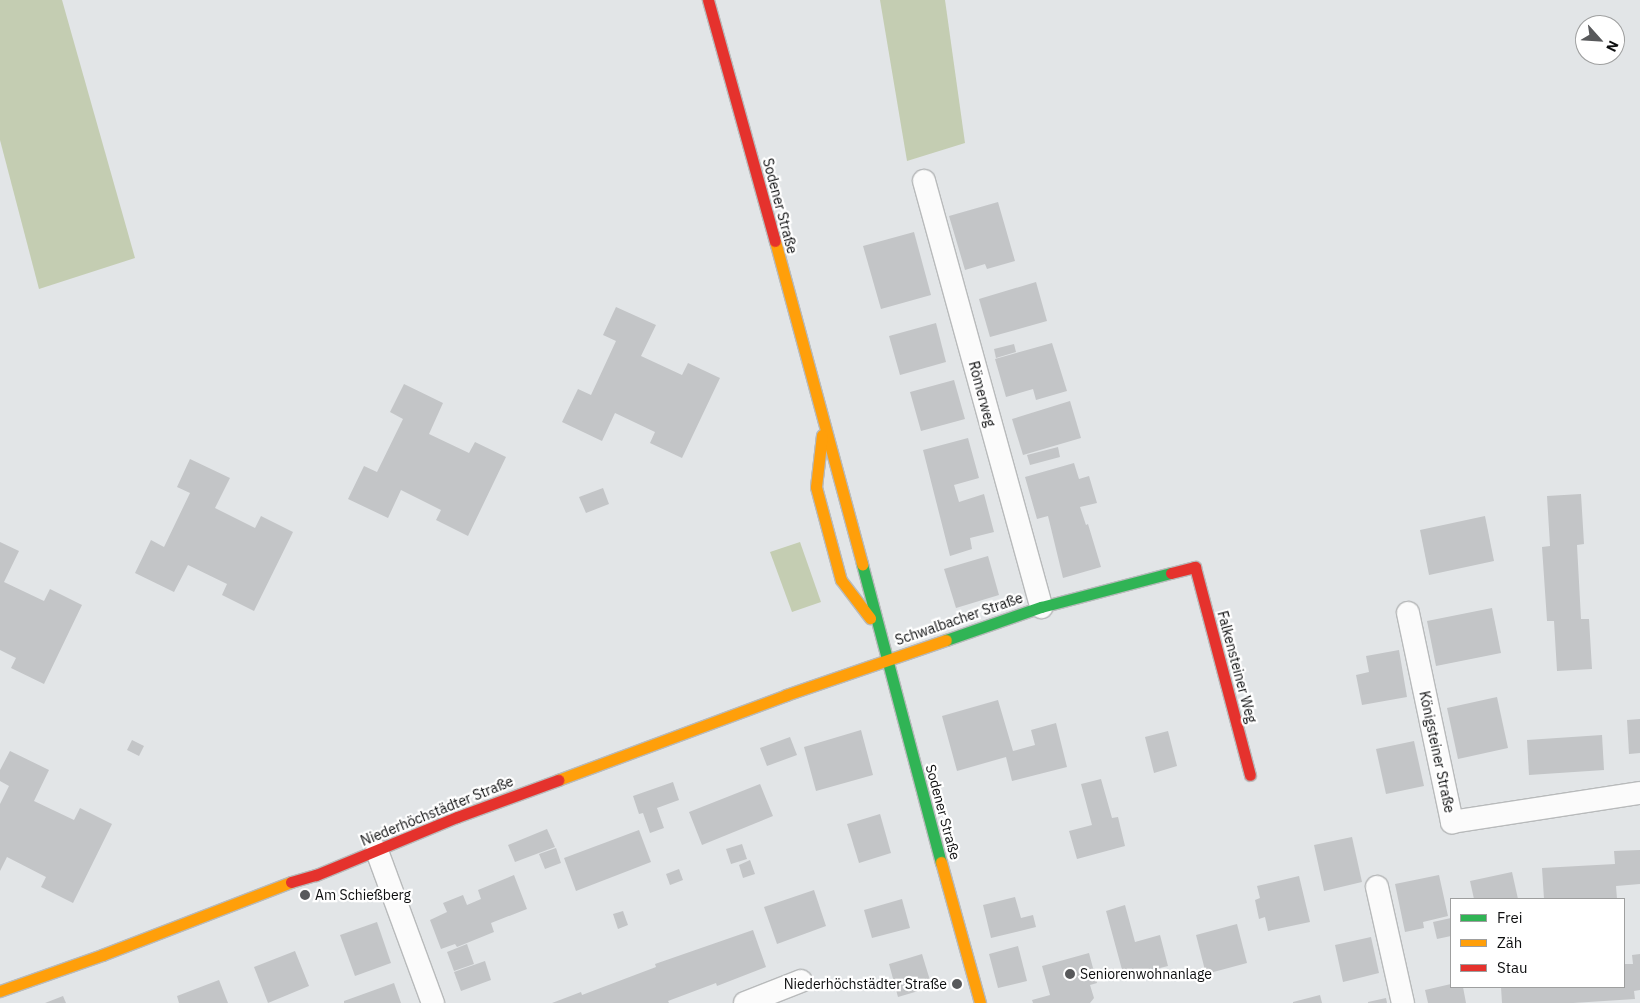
<!DOCTYPE html>
<html>
<head>
<meta charset="utf-8">
<style>
	body { margin:0 }
	#map { position:relative; width:1640px; height:1003px; overflow:hidden; background:#e2e5e7; font-family:"IBM Plex Sans",sans-serif }
	div>[style] { position:absolute }
	[style*='--x'] { left:calc(var(--x)*1px); top:calc(var(--y)*1px); width:calc(var(--w)*1px); rotate:calc(var(--a)*1deg) }
	.green>* { inset:0; background:#c4cdb2 }
	.building>* { inset:0; background:#c3c5c7 }
	.roads { filter:drop-shadow(1px 0 #b8babb) drop-shadow(-1px 0 #b8babb) drop-shadow(0 1px #b8babb) drop-shadow(0 -1px #b8babb) }
	.street>* { height:22px; margin:-11px; padding:0 11px; transform-origin:11px; border-radius:11px; background:#fbfbfb }
	.fast>* { height:11px; margin:-5.5px; padding:0 5.5px; transform-origin:5.5px; border-radius:5.5px; background:#30b455 }
	.slow>* { height:11px; margin:-5.5px; padding:0 5.5px; transform-origin:5.5px; border-radius:5.5px; background:#ff9f0a }
	.jam>* { height:11px; margin:-5.5px; padding:0 5.5px; transform-origin:5.5px; border-radius:5.5px; background:#e5322d }
	.dots>* { width:14px; height:14px; translate:-50% -50%; box-sizing:border-box; border:2px solid #fff; border-radius:50% }
	span { translate:-50% -50%; white-space:nowrap; text-align:center; line-height:1.15; -webkit-text-stroke:4.5px #fff; paint-order:stroke }
	.street-label { font-size:14px; color:#0d0e0f }
	.poi-label { font-size:14px; color:#0d0e0f }
	.left { translate:0 -50%; text-align:left }
	.right { translate:-100% -50%; text-align:right }
	.legend { position:absolute; left:1450px; top:898px; width:175px; height:90px; box-sizing:border-box; background:#fff; border:1px solid #9e9f9f; margin:0; padding:6px 9px; list-style:none; font-size:15px; color:#0d0e0f }
	.legend li { display:flex; align-items:center; gap:10px; height:25px }
	.legend b { width:25px; border:1px solid #9e9f9f }
	.north { position:absolute; left:1575px; top:15px; width:50px; height:50px; box-sizing:border-box; background:#fff; border:1px solid #9e9f9f; border-radius:50%; rotate:116deg; font-size:14px; font-weight:700; line-height:20px; text-align:center; color:#0d0e0f }
	.north::after { content:''; display:block; margin:auto; width:18px; height:22px; background:#58595b; clip-path:polygon(50% 0,100% 100%,50% 72%,0 100%) }
</style>
</head>
<body>
<div id="map">
	<div class="green">
		<div style="clip-path:polygon(0 0,62px 0,135px 258px,39px 289px,0 140px)"></div>
		<div style="clip-path:polygon(880px 0,945px 0,965px 143px,907px 161px)"></div>
		<div style="clip-path:polygon(800px 542px,821px 602px,792px 612px,770px 552px)"></div>
	</div>
	<div class="building">
		<div style="clip-path:polygon(998px 202px,1015px 261px,987px 269px,985px 264px,965px 270px,949px 216px)"></div>
		<div style="clip-path:polygon(914px 232px,931px 295px,881px 309px,863px 246px)"></div>
		<div style="clip-path:polygon(1036px 282px,1047px 321px,990px 337px,979px 299px)"></div>
		<div style="clip-path:polygon(616px 307px,656px 325px,641px 356px,682px 375px,688px 363px,720px 378px,682px 458px,650px 443px,655px 432px,615px 413px,602px 441px,562px 422px,578px 389px,591px 395px,616px 341px,603px 335px)"></div>
		<div style="clip-path:polygon(936px 323px,946px 362px,900px 375px,889px 336px)"></div>
		<div style="clip-path:polygon(1052px 343px,1067px 391px,1036px 400px,1033px 389px,1006px 397px,995px 359px)"></div>
		<div style="clip-path:polygon(1014px 344px,1016px 352px,996px 358px,994px 349px)"></div>
		<div style="clip-path:polygon(954px 380px,965px 419px,921px 431px,910px 392px)"></div>
		<div style="clip-path:polygon(404px 384px,443px 403px,429px 434px,469px 453px,475px 442px,506px 457px,468px 536px,436px 520px,441px 510px,401px 490px,388px 518px,348px 499px,364px 466px,377px 472px,403px 419px,390px 412px)"></div>
		<div style="clip-path:polygon(1070px 401px,1081px 438px,1023px 455px,1012px 419px)"></div>
		<div style="clip-path:polygon(968px 438px,979px 478px,954px 485px,959px 502px,984px 494px,994px 532px,970px 538px,972px 549px,950px 556px,923px 450px)"></div>
		<div style="clip-path:polygon(1058px 447px,1060px 457px,1030px 465px,1027px 455px)"></div>
		<div style="clip-path:polygon(190px 459px,230px 478px,215px 508px,255px 528px,261px 516px,293px 532px,254px 611px,222px 595px,227px 584px,188px 565px,174px 592px,135px 573px,151px 540px,164px 547px,190px 493px,177px 487px)"></div>
		<div style="clip-path:polygon(1074px 463px,1079px 479px,1089px 476px,1097px 503px,1080px 507px,1086px 525px,1088px 524px,1101px 567px,1063px 578px,1048px 516px,1037px 519px,1025px 477px)"></div>
		<div style="clip-path:polygon(603px 488px,609px 504px,586px 513px,579px 497px)"></div>
		<div style="clip-path:polygon(1581px 494px,1584px 544px,1577px 545px,1581px 619px,1589px 619px,1592px 669px,1557px 671px,1554px 621px,1547px 621px,1542px 547px,1550px 546px,1547px 496px)"></div>
		<div style="clip-path:polygon(1485px 516px,1494px 561px,1429px 575px,1420px 530px)"></div>
		<div style="clip-path:polygon(0 542px,19px 551px,4px 582px,44px 601px,50px 589px,82px 605px,44px 684px,11px 668px,16px 658px,0 650px)"></div>
		<div style="clip-path:polygon(988px 556px,999px 595px,956px 608px,944px 569px)"></div>
		<div style="clip-path:polygon(1492px 608px,1501px 653px,1436px 666px,1427px 621px)"></div>
		<div style="clip-path:polygon(1399px 650px,1407px 697px,1362px 705px,1356px 675px,1369px 672px,1366px 656px)"></div>
		<div style="clip-path:polygon(1497px 697px,1508px 748px,1458px 759px,1447px 708px)"></div>
		<div style="clip-path:polygon(998px 700px,1013px 751px,1035px 745px,1031px 730px,1056px 723px,1067px 767px,1012px 781px,1006px 757px,957px 771px,942px 716px)"></div>
		<div style="clip-path:polygon(1640px 719px,1640px 753px,1629px 754px,1627px 720px)"></div>
		<div style="clip-path:polygon(861px 730px,873px 775px,816px 791px,804px 747px)"></div>
		<div style="clip-path:polygon(1168px 731px,1177px 766px,1154px 773px,1145px 737px)"></div>
		<div style="clip-path:polygon(1602px 735px,1604px 770px,1529px 775px,1527px 740px)"></div>
		<div style="clip-path:polygon(790px 737px,797px 755px,767px 766px,760px 748px)"></div>
		<div style="clip-path:polygon(132px 740px,144px 746px,139px 756px,127px 750px)"></div>
		<div style="clip-path:polygon(1414px 741px,1424px 786px,1386px 794px,1376px 749px)"></div>
		<div style="clip-path:polygon(10px 751px,49px 770px,34px 801px,74px 820px,80px 808px,112px 824px,73px 903px,41px 887px,46px 877px,7px 857px,0 871px,0 804px,9px 786px,0 781px,0 770px)"></div>
		<div style="clip-path:polygon(1101px 779px,1112px 818px,1118px 817px,1125px 846px,1077px 859px,1069px 831px,1092px 825px,1081px 784px)"></div>
		<div style="clip-path:polygon(673px 782px,679px 800px,657px 808px,664px 828px,650px 833px,643px 813px,639px 814px,633px 796px)"></div>
		<div style="clip-path:polygon(760px 784px,773px 816px,702px 845px,689px 812px)"></div>
		<div style="clip-path:polygon(880px 814px,891px 853px,859px 863px,847px 824px)"></div>
		<div style="clip-path:polygon(547px 829px,555px 847px,515px 862px,508px 845px)"></div>
		<div style="clip-path:polygon(639px 830px,651px 862px,576px 891px,564px 858px)"></div>
		<div style="clip-path:polygon(1352px 837px,1362px 882px,1324px 891px,1314px 845px)"></div>
		<div style="clip-path:polygon(742px 844px,747px 859px,731px 864px,726px 849px)"></div>
		<div style="clip-path:polygon(556px 848px,561px 863px,545px 869px,539px 854px)"></div>
		<div style="clip-path:polygon(1640px 850px,1640px 884px,1616px 886px,1617px 899px,1544px 899px,1542px 868px,1615px 864px,1614px 851px)"></div>
		<div style="clip-path:polygon(750px 860px,755px 874px,743px 878px,739px 865px)"></div>
		<div style="clip-path:polygon(679px 869px,683px 880px,670px 885px,666px 874px)"></div>
		<div style="clip-path:polygon(1512px 872px,1518px 899px,1474px 899px,1470px 881px)"></div>
		<div style="clip-path:polygon(514px 875px,527px 909px,491px 923px,494px 932px,457px 947px,455px 944px,441px 949px,430px 920px,447px 912px,443px 903px,463px 895px,467px 905px,481px 899px,478px 890px)"></div>
		<div style="clip-path:polygon(1439px 875px,1448px 916px,1423px 922px,1424px 928px,1405px 932px,1395px 884px)"></div>
		<div style="clip-path:polygon(1299px 876px,1310px 922px,1268px 931px,1265px 917px,1259px 919px,1255px 900px,1260px 898px,1257px 886px)"></div>
		<div style="clip-path:polygon(814px 890px,826px 926px,777px 944px,764px 907px)"></div>
		<div style="clip-path:polygon(1015px 897px,1021px 918px,1033px 915px,1036px 927px,991px 938px,983px 905px)"></div>
		<div style="clip-path:polygon(902px 899px,910px 928px,872px 938px,864px 910px)"></div>
		<div style="clip-path:polygon(1125px 905px,1135px 942px,1160px 935px,1168px 966px,1124px 977px,1106px 911px)"></div>
		<div style="clip-path:polygon(623px 911px,628px 925px,618px 929px,613px 914px)"></div>
		<div style="clip-path:polygon(1451px 918px,1451px 936px,1437px 939px,1433px 922px)"></div>
		<div style="clip-path:polygon(377px 922px,391px 963px,355px 976px,340px 935px)"></div>
		<div style="clip-path:polygon(1237px 924px,1247px 963px,1206px 974px,1196px 935px)"></div>
		<div style="clip-path:polygon(753px 930px,766px 967px,717px 986px,716px 983px,668px 1001px,669px 1003px,552px 1003px,581px 992px,582px 995px,656px 967px,655px 964px)"></div>
		<div style="clip-path:polygon(1371px 937px,1379px 973px,1343px 982px,1335px 945px)"></div>
		<div style="clip-path:polygon(467px 944px,474px 964px,454px 971px,447px 952px)"></div>
		<div style="clip-path:polygon(1018px 946px,1027px 981px,998px 988px,989px 954px)"></div>
		<div style="clip-path:polygon(295px 951px,309px 986px,268px 1003px,254px 967px)"></div>
		<div style="clip-path:polygon(1089px 953px,1097px 983px,1090px 985px,1094px 998px,1090px 1003px,1033px 1003px,1032px 1000px,1050px 995px,1042px 966px)"></div>
		<div style="clip-path:polygon(922px 954px,932px 987px,898px 997px,889px 964px)"></div>
		<div style="clip-path:polygon(1640px 954px,1640px 990px,1634px 991px,1635px 999px,1573px 1003px,1502px 1003px,1501px 987px,1624px 987px,1624px 964px,1633px 964px,1632px 955px)"></div>
		<div style="clip-path:polygon(485px 961px,491px 980px,461px 991px,454px 972px)"></div>
		<div style="clip-path:polygon(219px 980px,228px 1003px,179px 1003px,177px 996px)"></div>
		<div style="clip-path:polygon(394px 983px,401px 1003px,344px 1003px,344px 1001px)"></div>
		<div style="clip-path:polygon(1451px 984px,1451px 987px,1463px 987px,1466px 1003px,1428px 1003px,1425px 990px)"></div>
		<div style="clip-path:polygon(1320px 995px,1322px 1003px,1293px 1003px,1293px 1002px)"></div>
		<div style="clip-path:polygon(63px 996px,66px 1003px,45px 1003px)"></div>
		<div style="clip-path:polygon(1386px 998px,1387px 1003px,1368px 1003px,1368px 1002px)"></div>
	</div>
	<div class="roads">
		<div class="street">
			<div style="--x:924;--y:181;--w:442;--a:74.6"></div>
			<div style="--x:1408;--y:613;--w:214;--a:78.1"></div>
			<div style="--x:1452;--y:822;--w:190;--a:-8.8"></div>
			<div style="--x:377;--y:851;--w:162;--a:69.8"></div>
			<div style="--x:1377;--y:887;--w:119;--a:77.4"></div>
			<div style="--x:745;--y:1003;--w:60;--a:-21.4"></div>
		</div>
		<div class="fast">
			<div style="--x:862;--y:564;--w:308;--a:75.2"></div>
			<div style="--x:946;--y:640;--w:101;--a:-19.2"></div>
			<div style="--x:1041;--y:607;--w:134;--a:-14.7"></div>
		</div>
		<div class="slow">
			<div style="--x:775;--y:241;--w:335;--a:74.9"></div>
			<div style="--x:822;--y:435;--w:52;--a:96.6"></div>
			<div style="--x:816;--y:487;--w:96;--a:75"></div>
			<div style="--x:841;--y:580;--w:48;--a:52.7"></div>
			<div style="--x:558;--y:780;--w:243;--a:-20.4"></div>
			<div style="--x:786;--y:695;--w:169;--a:-19"></div>
			<div style="--x:941;--y:862;--w:146;--a:74.5"></div>
			<div style="--x:0;--y:991;--w:108;--a:-19.4"></div>
			<div style="--x:102;--y:955;--w:203;--a:-21.1"></div>
		</div>
		<div class="jam">
			<div style="--x:708;--y:0;--w:250;--a:74.5"></div>
			<div style="--x:1171;--y:573;--w:25;--a:-14"></div>
			<div style="--x:1195;--y:567;--w:215;--a:75.2"></div>
			<div style="--x:291;--y:882;--w:26;--a:-16"></div>
			<div style="--x:316;--y:875;--w:152;--a:-22.4"></div>
			<div style="--x:457;--y:817;--w:108;--a:-20.1"></div>
		</div>
	</div>
	<div class="dots">
		<div style="left:305px;top:895px;background:#58595b"></div>
		<div style="left:1070px;top:974px;background:#58595b"></div>
		<div style="left:957px;top:984px;background:#58595b"></div>
	</div>
	<div class="street-label">
		<span style="left:780px;top:206px;rotate:75deg">Sodener Straße</span>
		<span style="left:982px;top:394px;rotate:75deg">Römerweg</span>
		<span style="left:959px;top:619px;rotate:-19deg">Schwalbacher Straße</span>
		<span style="left:1237px;top:667px;rotate:75deg">Falkensteiner Weg</span>
		<span style="left:1437px;top:752px;rotate:78deg">Königsteiner Straße</span>
		<span style="left:437px;top:811px;rotate:-22deg">Niederhöchstädter Straße</span>
		<span style="left:943px;top:812px;rotate:75deg">Sodener Straße</span>
	</div>
	<div class="poi-label">
		<span class="left" style="left:315px;top:895px">Am Schießberg</span>
		<span class="left" style="left:1080px;top:974px">Seniorenwohnanlage</span>
		<span class="right" style="left:947px;top:984px">Niederhöchstädter Straße</span>
	</div>
	<ul class="legend">
	<li><b style="height:6px;background:#30b455"></b>Frei</li>
	<li><b style="height:6px;background:#ff9f0a"></b>Zäh</li>
	<li><b style="height:6px;background:#e5322d"></b>Stau</li>
	</ul>
	<div class="north">N</div>
</div>
</body>
</html>
